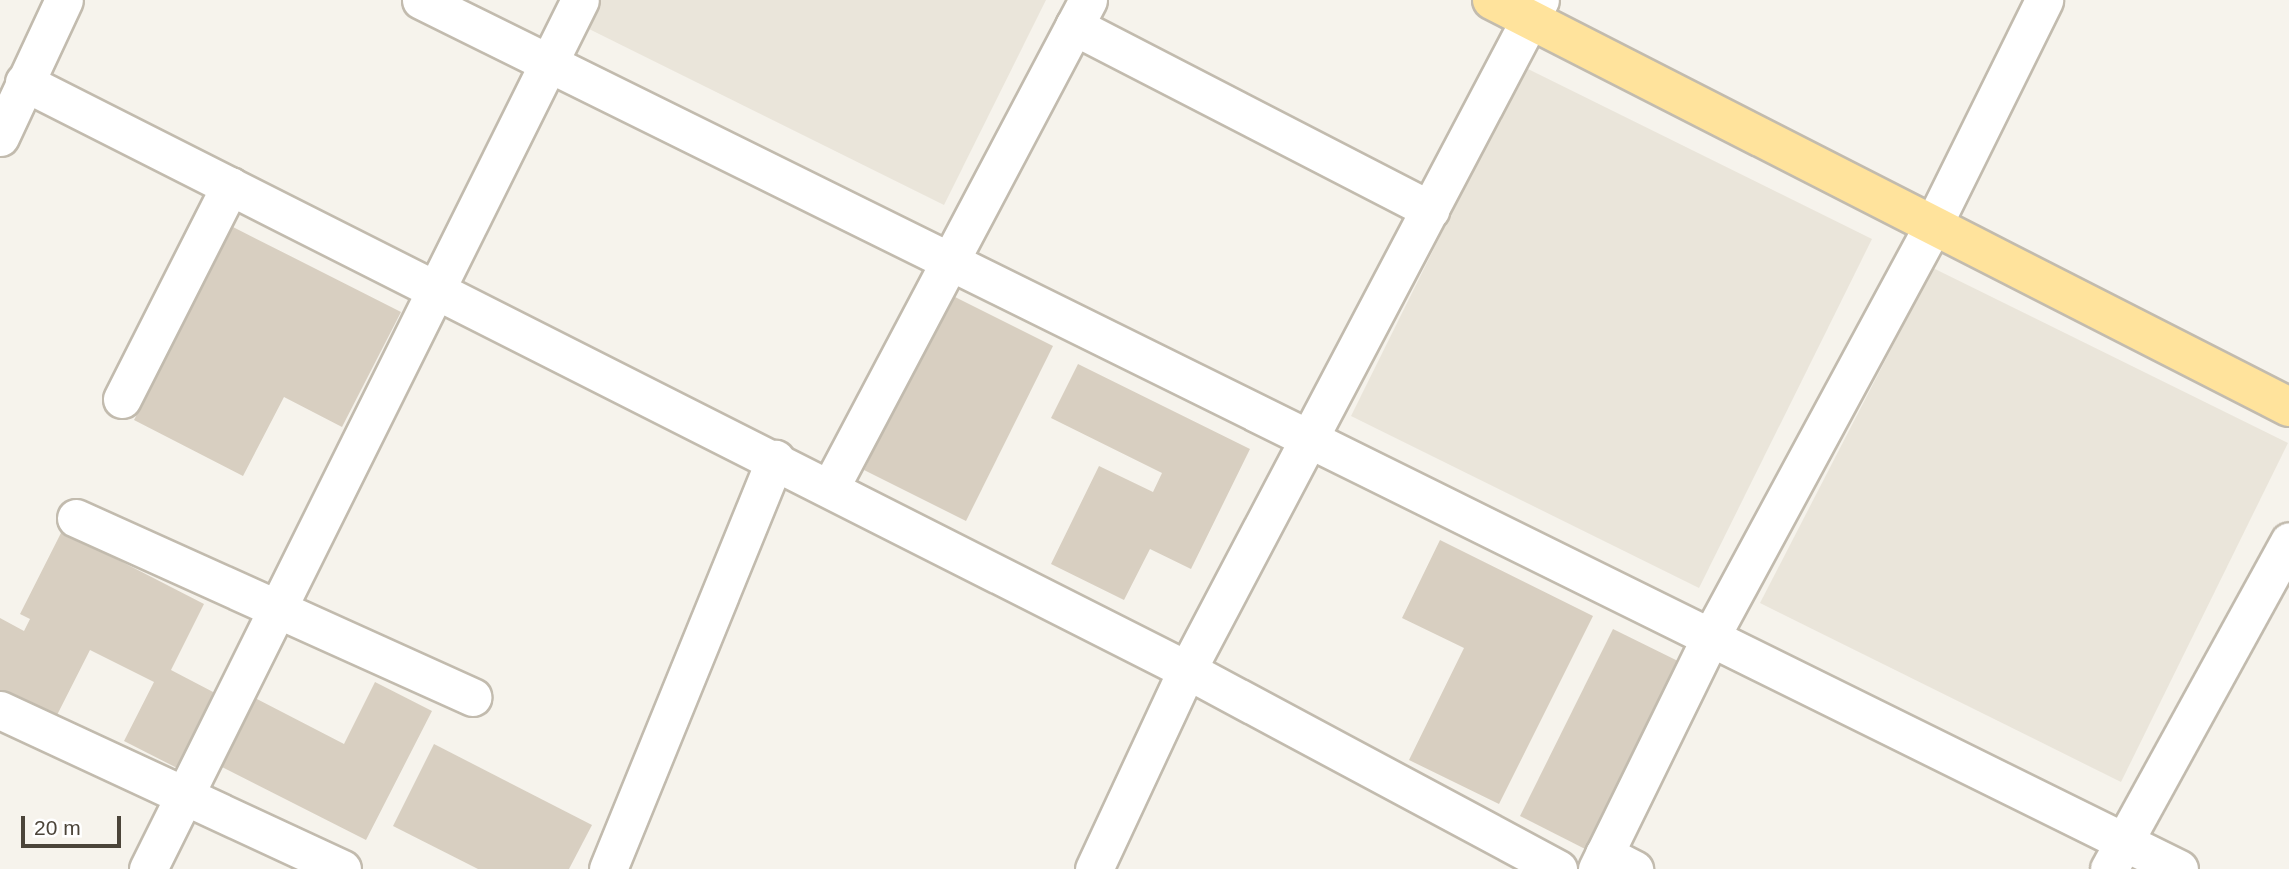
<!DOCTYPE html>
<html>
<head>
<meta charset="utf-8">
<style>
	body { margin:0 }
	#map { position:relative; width:2289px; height:869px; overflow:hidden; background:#f6f3ec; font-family:Helvetica,sans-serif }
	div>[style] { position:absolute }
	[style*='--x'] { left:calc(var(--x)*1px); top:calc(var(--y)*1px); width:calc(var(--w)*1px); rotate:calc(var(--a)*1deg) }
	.residential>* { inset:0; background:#eae5da }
	.building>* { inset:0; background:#d8cfc1 }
	.roads { filter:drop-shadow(2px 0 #c2bbae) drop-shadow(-2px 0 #c2bbae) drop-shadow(0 2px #c2bbae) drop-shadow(0 -2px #c2bbae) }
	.minor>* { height:37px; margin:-18.5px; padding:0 18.5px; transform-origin:18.5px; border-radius:18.5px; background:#fff }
	.major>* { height:38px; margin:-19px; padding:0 19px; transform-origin:19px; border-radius:19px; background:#ffe39c }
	span { translate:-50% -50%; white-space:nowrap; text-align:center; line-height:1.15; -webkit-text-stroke:5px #fff; paint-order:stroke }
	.scale { position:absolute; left:21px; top:816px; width:100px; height:32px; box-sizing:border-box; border:4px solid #4b4439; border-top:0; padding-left:9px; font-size:21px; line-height:24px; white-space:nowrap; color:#4b4439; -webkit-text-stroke:5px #fff; paint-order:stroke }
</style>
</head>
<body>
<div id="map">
	<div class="residential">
		<div style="clip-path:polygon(596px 0,1046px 0,944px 205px,583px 26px)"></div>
		<div style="clip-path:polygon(1524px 67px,1872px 239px,1699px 588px,1351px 416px)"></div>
		<div style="clip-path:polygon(1933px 268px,2288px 443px,2121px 782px,1760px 603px)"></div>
	</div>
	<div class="building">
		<div style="clip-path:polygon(233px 227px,401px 312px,342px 427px,284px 397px,243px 476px,134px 420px)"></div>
		<div style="clip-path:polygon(951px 295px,1053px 346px,966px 521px,864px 470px)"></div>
		<div style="clip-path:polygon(1078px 364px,1250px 449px,1191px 569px,1150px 549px,1124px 600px,1051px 564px,1099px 466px,1153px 492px,1162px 473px,1051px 418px)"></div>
		<div style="clip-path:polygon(62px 531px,204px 604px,171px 670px,215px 693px,177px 768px,124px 741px,154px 682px,90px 650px,55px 719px,0 691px,0 618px,24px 631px,30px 619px,20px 614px)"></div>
		<div style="clip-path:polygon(1440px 540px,1593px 616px,1499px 804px,1409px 760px,1464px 648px,1402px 618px)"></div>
		<div style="clip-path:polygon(1613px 629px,1684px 664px,1591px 852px,1520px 816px)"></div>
		<div style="clip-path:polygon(375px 682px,432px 711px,366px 840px,220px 766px,255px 698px,344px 744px)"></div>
		<div style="clip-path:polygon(434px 744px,592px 825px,569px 869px,478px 869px,393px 826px)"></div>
	</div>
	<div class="roads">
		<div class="minor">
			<div style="--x:421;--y:0;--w:1961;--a:26.3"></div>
			<div style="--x:1074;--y:26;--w:401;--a:27.3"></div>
			<div style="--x:24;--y:82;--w:1303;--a:26.82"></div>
			<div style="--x:1187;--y:670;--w:421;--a:28.2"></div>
			<div style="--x:0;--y:137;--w:151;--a:-65"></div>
			<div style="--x:122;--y:399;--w:239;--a:-63.1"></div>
			<div style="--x:830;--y:488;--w:552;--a:-62.14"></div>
			<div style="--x:76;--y:518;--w:435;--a:24.3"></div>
			<div style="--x:0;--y:710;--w:377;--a:24.9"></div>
			<div style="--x:1604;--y:854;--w:34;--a:27"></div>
			<div style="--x:148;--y:869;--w:970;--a:-63.57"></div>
			<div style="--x:608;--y:869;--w:443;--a:-67.8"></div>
			<div style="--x:1094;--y:869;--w:220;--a:-65"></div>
			<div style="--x:1187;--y:670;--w:757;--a:-62.22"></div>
			<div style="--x:1597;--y:869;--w:257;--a:-63.9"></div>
			<div style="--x:1710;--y:638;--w:469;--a:-61.6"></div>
			<div style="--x:1933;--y:225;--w:251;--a:-63.7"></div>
			<div style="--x:2109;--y:869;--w:374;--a:-61.2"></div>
		</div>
		<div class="major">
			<div style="--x:1492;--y:0;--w:895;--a:27.05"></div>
		</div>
	</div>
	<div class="scale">20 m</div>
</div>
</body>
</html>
